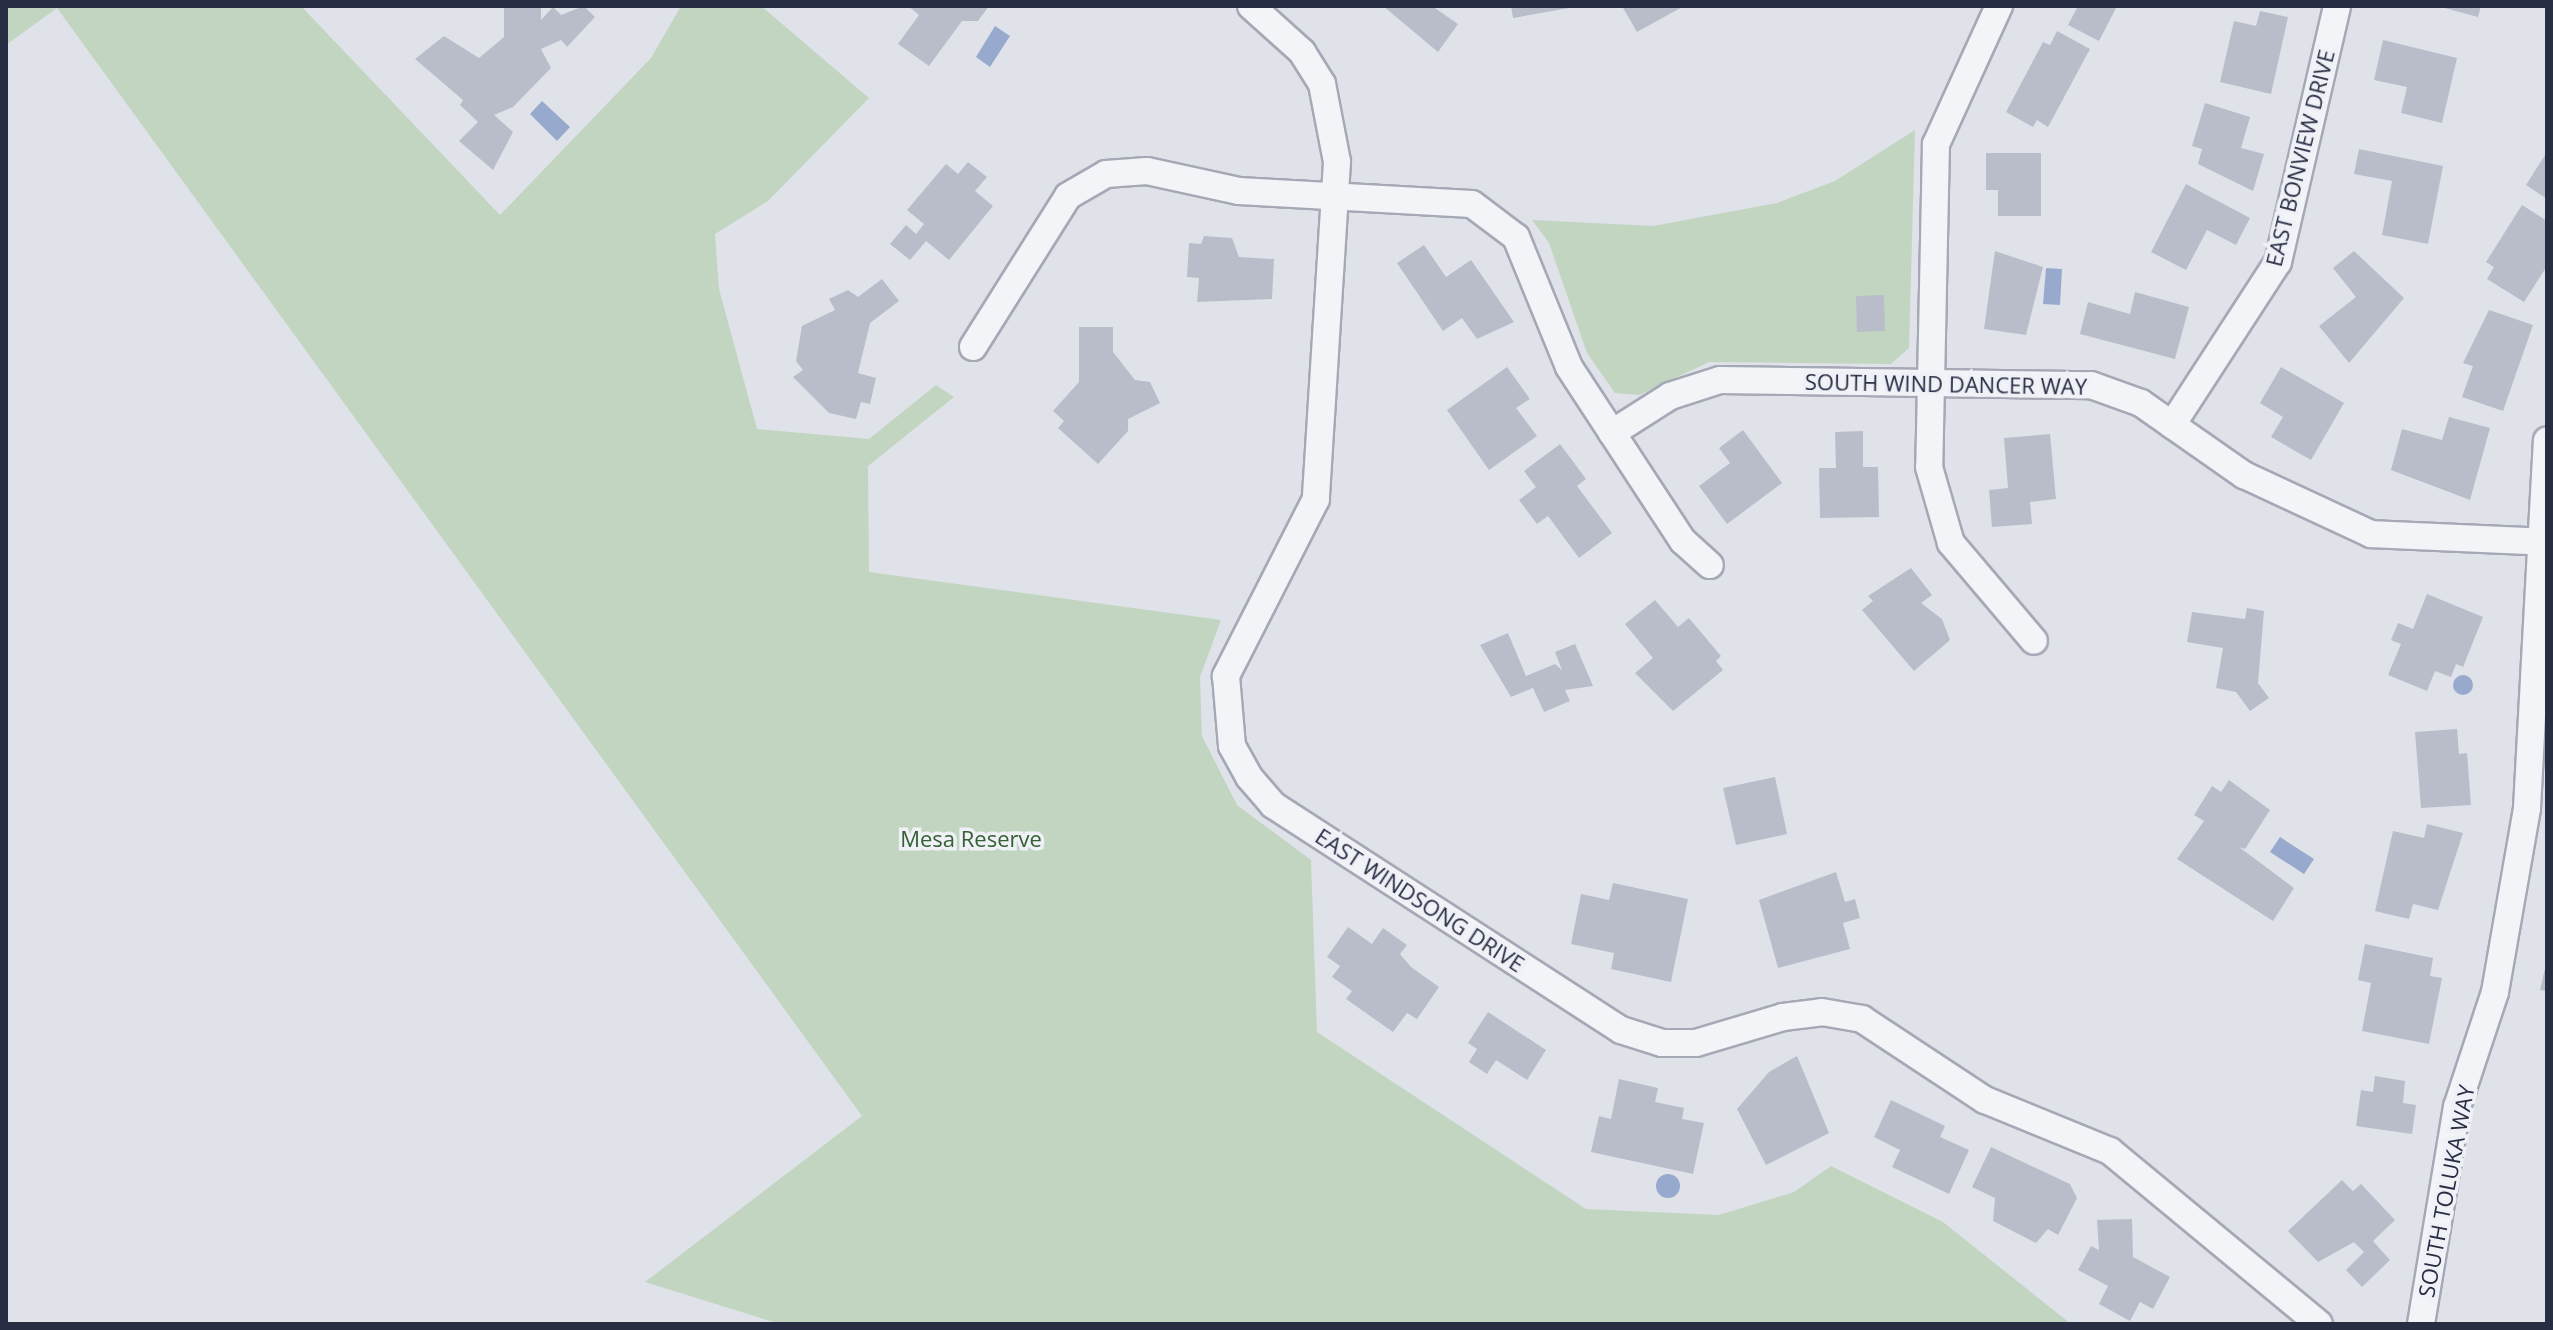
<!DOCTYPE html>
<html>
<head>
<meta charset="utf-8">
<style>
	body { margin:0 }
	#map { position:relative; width:2553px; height:1330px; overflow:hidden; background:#e0e2ea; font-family:"Open Sans",sans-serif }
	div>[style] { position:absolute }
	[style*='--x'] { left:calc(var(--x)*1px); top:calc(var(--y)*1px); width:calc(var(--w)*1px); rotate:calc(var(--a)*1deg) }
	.green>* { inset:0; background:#c2d5c0 }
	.water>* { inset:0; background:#97aacd }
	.round { border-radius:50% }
	.building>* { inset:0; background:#b9bdca }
	.roads { filter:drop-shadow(2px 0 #a5a8b5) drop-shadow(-2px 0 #a5a8b5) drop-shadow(0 2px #a5a8b5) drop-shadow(0 -2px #a5a8b5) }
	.minor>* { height:26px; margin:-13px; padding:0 13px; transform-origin:13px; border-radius:13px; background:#f3f4f8 }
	span { translate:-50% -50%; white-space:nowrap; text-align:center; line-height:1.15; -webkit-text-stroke:7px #eff1f7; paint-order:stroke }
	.street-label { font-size:22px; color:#272d43 }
	.park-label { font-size:22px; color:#356033 }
	.frame { position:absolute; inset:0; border:8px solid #272d43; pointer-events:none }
</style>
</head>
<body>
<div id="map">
	<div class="green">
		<div style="clip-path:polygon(6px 6px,301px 6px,500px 215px,651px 58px,681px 6px,761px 6px,869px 98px,768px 201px,715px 234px,719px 289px,757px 429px,869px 439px,936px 385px,954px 397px,868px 466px,869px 572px,1221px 620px,1200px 677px,1202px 736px,1237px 805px,1311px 860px,1317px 1032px,1586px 1209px,1719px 1215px,1794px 1192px,1831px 1166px,1943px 1222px,2071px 1324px,780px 1324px,645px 1282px,862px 1116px,57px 8px,6px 45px)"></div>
		<div style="clip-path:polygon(1915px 130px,1909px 348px,1891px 364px,1709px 362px,1639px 395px,1615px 393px,1587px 353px,1549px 243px,1532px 220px,1653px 226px,1777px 203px,1835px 181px)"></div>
	</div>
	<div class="water">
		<div style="clip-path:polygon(995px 26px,1010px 36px,990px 67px,976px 57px)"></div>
		<div style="clip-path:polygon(542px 101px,570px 127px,557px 141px,530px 114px)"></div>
		<div style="clip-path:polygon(2046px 268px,2062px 269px,2060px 305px,2043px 304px)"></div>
		<div class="round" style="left:2453px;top:675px;width:20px;height:20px"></div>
		<div style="clip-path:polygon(2280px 837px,2314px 859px,2304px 874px,2270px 852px)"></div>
		<div class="round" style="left:1656px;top:1174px;width:24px;height:24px"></div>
	</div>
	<div class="building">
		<div style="clip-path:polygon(504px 6px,541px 6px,541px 20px,553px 7px,561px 15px,584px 6px,595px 17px,567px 47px,561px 40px,541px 49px,551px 68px,513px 107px,494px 115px,513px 132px,493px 170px,459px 141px,478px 122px,460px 105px,463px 100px,415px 59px,444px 36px,479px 58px,504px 37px)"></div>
		<div style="clip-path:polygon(908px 6px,989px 6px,978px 21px,962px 21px,929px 66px,898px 44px,919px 15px)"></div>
		<div style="clip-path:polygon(1383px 6px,1432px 6px,1458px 24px,1438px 52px)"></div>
		<div style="clip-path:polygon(1511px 6px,1568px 6px,1569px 8px,1513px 18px)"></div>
		<div style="clip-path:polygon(1622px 6px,1684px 6px,1637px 32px)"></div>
		<div style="clip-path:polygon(2078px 6px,2117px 6px,2099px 41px,2068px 25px)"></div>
		<div style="clip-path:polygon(2437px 6px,2481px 6px,2478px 17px)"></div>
		<div style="clip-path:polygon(2260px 11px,2288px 17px,2271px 94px,2220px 82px,2234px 21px,2256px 26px)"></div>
		<div style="clip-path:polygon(2057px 31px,2090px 49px,2048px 127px,2037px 120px,2033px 127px,2006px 112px,2043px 42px,2050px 45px)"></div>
		<div style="clip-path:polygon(2383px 40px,2457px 58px,2442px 123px,2401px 113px,2407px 87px,2374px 80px)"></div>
		<div style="clip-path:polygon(2205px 103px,2250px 117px,2241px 148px,2264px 154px,2253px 191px,2198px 164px,2202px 149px,2192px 146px)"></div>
		<div style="clip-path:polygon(2359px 149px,2443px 166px,2428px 244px,2382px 235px,2392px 181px,2354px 174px)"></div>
		<div style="clip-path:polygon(2547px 152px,2547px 199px,2526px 185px)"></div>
		<div style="clip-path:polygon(1986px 153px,2041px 153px,2041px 216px,1998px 216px,1998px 190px,1986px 190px)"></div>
		<div style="clip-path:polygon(968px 162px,987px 177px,975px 191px,993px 206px,949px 260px,926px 241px,910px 260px,890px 244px,906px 225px,916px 234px,924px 224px,907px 210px,946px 164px,958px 174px)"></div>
		<div style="clip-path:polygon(2186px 184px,2250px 218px,2236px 245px,2207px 230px,2186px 270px,2151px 252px)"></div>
		<div style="clip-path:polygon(2522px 205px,2547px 221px,2547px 266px,2524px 302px,2487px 279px,2494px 267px,2486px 262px)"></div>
		<div style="clip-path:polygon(1204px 236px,1232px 238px,1239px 257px,1274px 259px,1272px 299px,1197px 302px,1199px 278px,1187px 277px,1189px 243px,1201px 244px)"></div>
		<div style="clip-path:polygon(1424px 245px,1446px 277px,1471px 260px,1514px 322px,1477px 339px,1462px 318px,1443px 331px,1397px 263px)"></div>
		<div style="clip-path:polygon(1995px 251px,2043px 267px,2026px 335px,1984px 329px)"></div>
		<div style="clip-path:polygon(2354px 251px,2404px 298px,2349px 363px,2319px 326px,2356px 297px,2333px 268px)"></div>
		<div style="clip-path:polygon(882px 279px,899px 301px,870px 323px,858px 373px,876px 378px,870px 404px,861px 402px,856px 419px,829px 413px,793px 377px,803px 370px,796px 361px,802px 326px,835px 310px,829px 299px,848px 290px,858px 297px)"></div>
		<div style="clip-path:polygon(2135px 292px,2189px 307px,2175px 359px,2080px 334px,2088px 302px,2130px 314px)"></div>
		<div style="clip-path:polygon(1884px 295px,1885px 331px,1857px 332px,1856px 296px)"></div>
		<div style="clip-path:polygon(2489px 310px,2533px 325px,2503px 411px,2462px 397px,2473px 366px,2463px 363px)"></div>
		<div style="clip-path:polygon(1079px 327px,1113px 327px,1113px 352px,1135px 380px,1150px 382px,1160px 403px,1128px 419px,1128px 431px,1098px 464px,1058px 428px,1064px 421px,1053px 411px,1079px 382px)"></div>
		<div style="clip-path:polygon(1507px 367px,1530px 399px,1516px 408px,1537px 436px,1489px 470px,1447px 410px)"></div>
		<div style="clip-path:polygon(2281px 367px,2344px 403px,2311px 460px,2271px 437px,2283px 417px,2260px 403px)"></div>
		<div style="clip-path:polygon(2449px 417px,2490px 428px,2470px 500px,2391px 470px,2402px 429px,2442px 440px)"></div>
		<div style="clip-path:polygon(1743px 430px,1782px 483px,1727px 524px,1699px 486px,1730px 463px,1719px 448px)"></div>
		<div style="clip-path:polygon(1863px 431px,1863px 467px,1878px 467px,1879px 517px,1820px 518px,1819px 468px,1836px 468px,1835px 432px)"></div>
		<div style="clip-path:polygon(2050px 434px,2056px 499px,2030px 502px,2032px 524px,1992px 527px,1989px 490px,2008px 488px,2004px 438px)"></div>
		<div style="clip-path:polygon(1560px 444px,1586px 479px,1577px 486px,1612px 533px,1579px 558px,1548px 516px,1537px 524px,1519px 500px,1536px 487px,1524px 471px)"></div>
		<div style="clip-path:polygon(1911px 568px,1932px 595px,1921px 603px,1942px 619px,1950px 640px,1914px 671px,1862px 610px,1873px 601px,1868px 596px)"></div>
		<div style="clip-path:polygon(2427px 594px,2483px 617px,2463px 667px,2456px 664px,2451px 677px,2435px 671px,2427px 691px,2388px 675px,2401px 644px,2391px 640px,2398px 623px,2413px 629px)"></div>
		<div style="clip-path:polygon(1655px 600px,1678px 627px,1689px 618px,1721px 656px,1716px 661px,1723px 670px,1673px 711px,1635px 673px,1653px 658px,1625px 624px)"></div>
		<div style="clip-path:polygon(2247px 608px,2264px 611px,2258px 683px,2269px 698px,2250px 711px,2236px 692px,2216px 688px,2223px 648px,2187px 642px,2192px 612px,2245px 619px)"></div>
		<div style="clip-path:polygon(1508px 633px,1526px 676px,1555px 664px,1562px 670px,1555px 652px,1575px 644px,1593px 686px,1565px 690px,1570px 701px,1544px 712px,1533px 688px,1511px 697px,1480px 645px)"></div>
		<div style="clip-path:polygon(2457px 729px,2459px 754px,2467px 753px,2471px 805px,2421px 808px,2415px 732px)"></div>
		<div style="clip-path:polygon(1775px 777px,1787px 834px,1736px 845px,1723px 788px)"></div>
		<div style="clip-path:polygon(2229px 780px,2270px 810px,2245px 849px,2239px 847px,2294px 888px,2273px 921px,2177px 859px,2204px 821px,2194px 815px,2212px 786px,2221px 792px)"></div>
		<div style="clip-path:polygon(2427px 824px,2463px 833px,2438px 910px,2413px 904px,2409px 919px,2375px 911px,2393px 831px,2424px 838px)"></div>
		<div style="clip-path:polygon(1836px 872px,1845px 902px,1855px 899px,1860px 918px,1843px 923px,1850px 949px,1778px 968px,1759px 900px)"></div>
		<div style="clip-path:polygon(1613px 883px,1688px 899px,1671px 982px,1611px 969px,1614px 953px,1571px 944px,1581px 894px,1609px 900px)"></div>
		<div style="clip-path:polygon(1348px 927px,1372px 944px,1383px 928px,1407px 945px,1400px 954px,1411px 967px,1439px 987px,1417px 1019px,1407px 1013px,1393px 1032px,1346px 999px,1352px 991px,1332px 977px,1340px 966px,1327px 957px)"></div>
		<div style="clip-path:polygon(2365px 944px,2433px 958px,2430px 976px,2442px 978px,2429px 1044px,2362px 1031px,2371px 983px,2358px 980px)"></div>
		<div style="clip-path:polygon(2546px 964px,2547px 964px,2547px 991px,2540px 990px)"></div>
		<div style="clip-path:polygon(1488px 1012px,1546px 1050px,1527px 1080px,1496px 1060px,1487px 1074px,1469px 1062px,1477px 1049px,1468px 1043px)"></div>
		<div style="clip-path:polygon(1797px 1056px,1829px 1133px,1766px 1165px,1737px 1109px,1769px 1072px)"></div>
		<div style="clip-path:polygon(2375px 1076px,2405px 1081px,2403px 1103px,2416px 1105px,2412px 1134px,2356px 1126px,2361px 1090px,2373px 1092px)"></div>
		<div style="clip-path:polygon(1619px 1079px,1658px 1088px,1655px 1102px,1684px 1108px,1682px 1119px,1704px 1123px,1693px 1174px,1591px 1152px,1599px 1116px,1611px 1119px)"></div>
		<div style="clip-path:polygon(1891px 1100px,1945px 1126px,1940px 1137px,1969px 1150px,1949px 1194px,1892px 1167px,1900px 1150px,1874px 1137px)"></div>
		<div style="clip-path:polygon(1991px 1147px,2070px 1184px,2077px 1198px,2058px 1235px,2048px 1229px,2036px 1243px,1993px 1221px,1995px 1198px,1972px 1187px)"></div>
		<div style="clip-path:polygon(2342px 1180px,2353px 1191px,2361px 1184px,2395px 1220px,2373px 1241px,2390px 1260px,2362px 1287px,2346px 1270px,2364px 1252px,2354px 1242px,2318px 1262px,2288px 1231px)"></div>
		<div style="clip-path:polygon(2132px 1219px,2133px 1257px,2170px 1277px,2153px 1309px,2140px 1302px,2130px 1321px,2099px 1304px,2108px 1286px,2078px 1270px,2091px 1246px,2099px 1250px,2097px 1220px)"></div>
	</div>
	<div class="roads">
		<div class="minor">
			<div style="--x:1251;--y:6;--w:69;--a:42"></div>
			<div style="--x:1302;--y:52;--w:38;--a:58"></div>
			<div style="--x:1322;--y:84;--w:79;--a:79.1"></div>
			<div style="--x:1337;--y:162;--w:338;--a:93.6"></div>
			<div style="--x:1316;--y:499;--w:199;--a:117"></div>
			<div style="--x:1226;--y:676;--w:70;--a:85.1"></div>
			<div style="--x:1232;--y:746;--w:35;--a:61"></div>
			<div style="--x:1249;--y:777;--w:37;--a:49"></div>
			<div style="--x:1273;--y:805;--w:414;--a:32.9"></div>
			<div style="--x:1621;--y:1030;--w:43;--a:17.6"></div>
			<div style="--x:1662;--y:1043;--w:34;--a:0"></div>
			<div style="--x:1696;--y:1043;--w:91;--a:-16.6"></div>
			<div style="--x:1783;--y:1017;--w:39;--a:-7"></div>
			<div style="--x:1822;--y:1012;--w:41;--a:9.9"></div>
			<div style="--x:1862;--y:1019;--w:147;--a:33.4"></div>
			<div style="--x:1985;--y:1100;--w:135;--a:22.2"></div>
			<div style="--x:2110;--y:1151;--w:271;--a:39.6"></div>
			<div style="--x:1999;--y:6;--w:152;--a:114.5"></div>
			<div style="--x:1936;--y:144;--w:323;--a:91.2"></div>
			<div style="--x:1929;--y:467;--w:79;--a:73.9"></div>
			<div style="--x:1951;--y:543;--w:128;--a:49.7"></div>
			<div style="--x:973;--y:347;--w:178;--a:-57.8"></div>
			<div style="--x:1068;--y:196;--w:44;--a:-30.1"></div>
			<div style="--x:1106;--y:174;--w:41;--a:-4.2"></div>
			<div style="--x:1147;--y:171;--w:94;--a:12.3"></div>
			<div style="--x:1239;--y:191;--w:233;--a:3.2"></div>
			<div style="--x:1472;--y:204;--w:55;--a:36.9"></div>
			<div style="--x:1516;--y:237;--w:140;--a:67.8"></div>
			<div style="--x:1569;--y:367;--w:208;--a:56.8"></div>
			<div style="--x:1683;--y:541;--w:36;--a:42"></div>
			<div style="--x:2172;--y:425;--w:194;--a:-57"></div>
			<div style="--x:2278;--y:262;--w:263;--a:-77"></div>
			<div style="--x:1612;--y:433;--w:69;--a:-32.5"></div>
			<div style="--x:1670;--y:396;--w:52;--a:-17.7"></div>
			<div style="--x:1720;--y:380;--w:371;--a:0.8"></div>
			<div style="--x:2091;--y:385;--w:53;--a:19.8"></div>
			<div style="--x:2141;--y:403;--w:126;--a:35"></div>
			<div style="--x:2244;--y:475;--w:140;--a:24.9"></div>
			<div style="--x:2371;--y:534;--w:173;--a:2.6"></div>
			<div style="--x:2421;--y:1324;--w:220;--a:-80.6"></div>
			<div style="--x:2457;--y:1107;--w:121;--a:-71.7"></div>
			<div style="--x:2495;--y:992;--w:187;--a:-80.1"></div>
			<div style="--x:2527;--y:808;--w:368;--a:-86.9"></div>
		</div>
	</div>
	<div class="street-label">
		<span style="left:2300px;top:158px;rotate:-76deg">EAST BONVIEW DRIVE</span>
		<span style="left:1946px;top:384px;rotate:1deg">SOUTH WIND DANCER WAY</span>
		<span style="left:1420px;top:900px;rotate:33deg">EAST WINDSONG DRIVE</span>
		<span style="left:2446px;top:1191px;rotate:-79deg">SOUTH TOLUKA WAY</span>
	</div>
	<div class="park-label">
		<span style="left:971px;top:839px">Mesa Reserve</span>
	</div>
	<div class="frame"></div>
</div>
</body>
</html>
